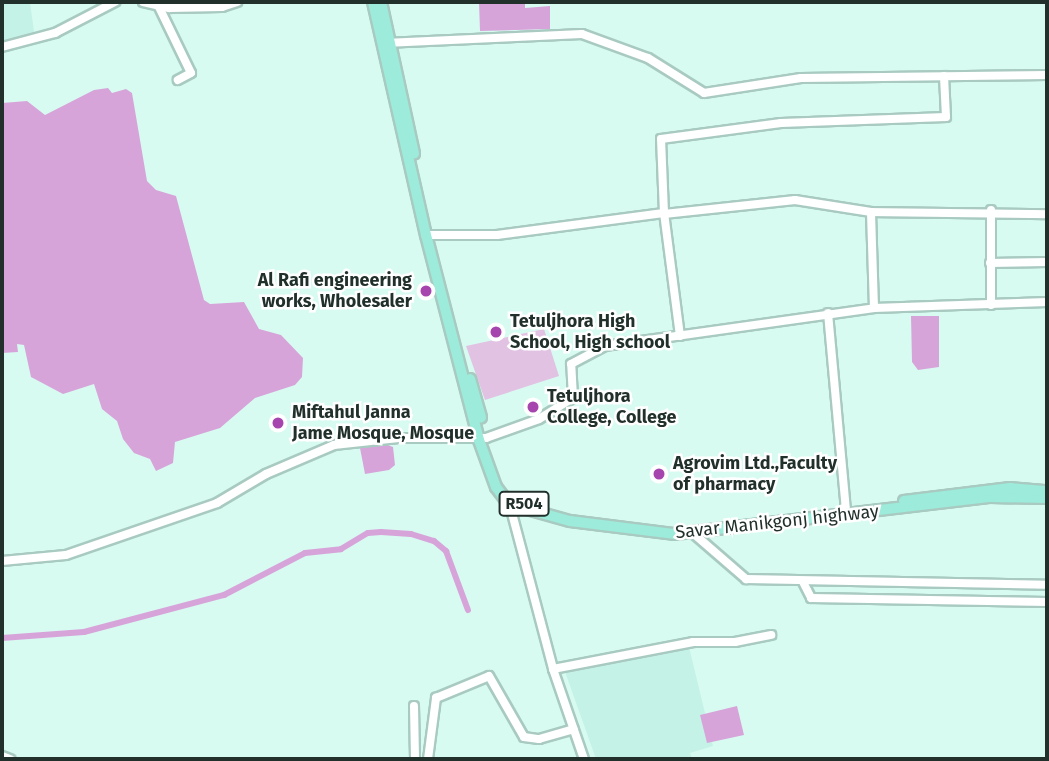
<!DOCTYPE html>
<html>
<head>
<meta charset="utf-8">
<style>
	body { margin:0 }
	#map { position:relative; width:1049px; height:761px; overflow:hidden; background:#d8fbf1; font-family:"Fira Sans",sans-serif }
	div>[style] { position:absolute }
	[style*='--x'] { left:calc(var(--x)*1px); top:calc(var(--y)*1px); width:calc(var(--w)*1px); rotate:calc(var(--a)*1deg) }
	.built>* { inset:0; background:#c5f2e6 }
	.green>* { inset:0; background:#e1c2e3 }
	.water>* { inset:0; background:#d7a4da }
	.canal>* { height:6px; margin:-3px; padding:0 3px; transform-origin:3px; border-radius:3px; background:#d7a4da }
	.roads { filter:drop-shadow(2px 0 #a8cac1) drop-shadow(-2px 0 #a8cac1) drop-shadow(0 2px #a8cac1) drop-shadow(0 -2px #a8cac1) }
	.minor>* { height:8px; margin:-4px; padding:0 4px; transform-origin:4px; border-radius:4px; background:#fff }
	.major>* { height:10px; margin:-5px; padding:0 5px; transform-origin:5px; border-radius:5px; background:#9debda }
	.dots>* { width:19px; height:19px; translate:-50% -50%; box-sizing:border-box; border:4px solid #fff; border-radius:50% }
	span { translate:-50% -50%; white-space:nowrap; text-align:center; line-height:1.15; -webkit-text-stroke:5px #fff; paint-order:stroke }
	.shield-label span { padding:2px 5px; background:#fff; border:2px solid; border-radius:5px; -webkit-text-stroke-width:0 }
	.shield-label { font-size:16px; color:#22302c; font-weight:700 }
	.poi-label { font-size:18px; color:#22302c; font-weight:700 }
	.right { translate:-100% -50%; text-align:right }
	.left { translate:0 -50%; text-align:left }
	.street-label { font-size:18px; color:#22302c }
	.frame { position:absolute; inset:0; border:4px solid #22302c; pointer-events:none }
</style>
</head>
<body>
<div id="map">
	<div class="built">
		<div style="clip-path:polygon(2px 2px,30px 2px,35px 39px,2px 50px)"></div>
		<div style="clip-path:polygon(689px 647px,713px 746px,690px 753px,692px 759px,596px 759px,564px 669px)"></div>
	</div>
	<div class="green">
		<div style="clip-path:polygon(544px 329px,559px 376px,485px 400px,466px 346px)"></div>
	</div>
	<div class="water">
		<div style="clip-path:polygon(479px 2px,525px 2px,525px 8px,550px 6px,550px 29px,480px 31px)"></div>
		<div style="clip-path:polygon(108px 88px,112px 93px,126px 89px,132px 93px,147px 181px,156px 190px,176px 196px,204px 300px,210px 304px,244px 302px,259px 329px,281px 335px,303px 358px,302px 377px,295px 385px,255px 398px,220px 428px,175px 442px,173px 463px,156px 471px,150px 459px,134px 453px,123px 439px,117px 421px,102px 409px,94px 384px,63px 394px,31px 377px,24px 345px,17px 344px,18px 352px,2px 353px,2px 103px,27px 101px,45px 115px,94px 90px)"></div>
		<div style="clip-path:polygon(911px 316px,939px 316px,939px 367px,918px 370px,912px 362px)"></div>
		<div style="clip-path:polygon(385px 444px,393px 447px,395px 465px,389px 470px,365px 474px,360px 448px)"></div>
		<div style="clip-path:polygon(737px 706px,744px 735px,707px 743px,700px 715px)"></div>
	</div>
	<div class="canal">
		<div style="--x:2;--y:638;--w:82;--a:-4.2"></div>
		<div style="--x:84;--y:632;--w:145;--a:-14.8"></div>
		<div style="--x:224;--y:595;--w:91;--a:-27.4"></div>
		<div style="--x:305;--y:553;--w:36;--a:-6"></div>
		<div style="--x:341;--y:549;--w:31;--a:-31"></div>
		<div style="--x:368;--y:533;--w:13;--a:-4"></div>
		<div style="--x:381;--y:532;--w:30;--a:4"></div>
		<div style="--x:411;--y:534;--w:24;--a:17"></div>
		<div style="--x:434;--y:541;--w:16;--a:40"></div>
		<div style="--x:446;--y:551;--w:63;--a:69.6"></div>
	</div>
	<div class="roads">
		<div class="minor">
			<div style="--x:143;--y:2;--w:27;--a:13"></div>
			<div style="--x:169;--y:8;--w:53;--a:-1.1"></div>
			<div style="--x:222;--y:7;--w:16;--a:-18"></div>
			<div style="--x:159;--y:7;--w:73;--a:64.1"></div>
			<div style="--x:191;--y:73;--w:15;--a:152"></div>
			<div style="--x:385;--y:43;--w:197;--a:-2.6"></div>
			<div style="--x:582;--y:34;--w:70;--a:20"></div>
			<div style="--x:648;--y:58;--w:66;--a:32"></div>
			<div style="--x:704;--y:93;--w:98;--a:-8.8"></div>
			<div style="--x:801;--y:78;--w:246;--a:-0.7"></div>
			<div style="--x:2;--y:47;--w:55;--a:-14.8"></div>
			<div style="--x:55;--y:33;--w:68;--a:-27.3"></div>
			<div style="--x:991;--y:210;--w:95;--a:90"></div>
			<div style="--x:664;--y:214;--w:132;--a:-6.1"></div>
			<div style="--x:795;--y:200;--w:77;--a:9"></div>
			<div style="--x:426;--y:235;--w:71;--a:0"></div>
			<div style="--x:497;--y:235;--w:168;--a:-7.5"></div>
			<div style="--x:990;--y:263;--w:57;--a:-1"></div>
			<div style="--x:874;--y:308;--w:96;--a:-91.8"></div>
			<div style="--x:871;--y:212;--w:176;--a:0.7"></div>
			<div style="--x:828;--y:313;--w:198;--a:84.8"></div>
			<div style="--x:680;--y:336;--w:124;--a:-97.4"></div>
			<div style="--x:664;--y:213;--w:74;--a:-92.3"></div>
			<div style="--x:661;--y:139;--w:121;--a:-7.6"></div>
			<div style="--x:781;--y:123;--w:165;--a:-2.1"></div>
			<div style="--x:946;--y:117;--w:41;--a:-92.8"></div>
			<div style="--x:509;--y:502;--w:173;--a:75.2"></div>
			<div style="--x:553;--y:669;--w:95;--a:71"></div>
			<div style="--x:694;--y:534;--w:69;--a:40.9"></div>
			<div style="--x:746;--y:579;--w:301;--a:1.1"></div>
			<div style="--x:2;--y:561;--w:64;--a:-5.4"></div>
			<div style="--x:66;--y:555;--w:160;--a:-19"></div>
			<div style="--x:217;--y:503;--w:57;--a:-30.6"></div>
			<div style="--x:266;--y:474;--w:74;--a:-23.1"></div>
			<div style="--x:334;--y:445;--w:65;--a:-6.1"></div>
			<div style="--x:399;--y:438;--w:87;--a:0"></div>
			<div style="--x:486;--y:438;--w:56;--a:-19.7"></div>
			<div style="--x:539;--y:419;--w:40;--a:-32"></div>
			<div style="--x:573;--y:398;--w:34;--a:-93"></div>
			<div style="--x:571;--y:364;--w:38;--a:-28"></div>
			<div style="--x:605;--y:346;--w:272;--a:-8"></div>
			<div style="--x:874;--y:308;--w:173;--a:-2"></div>
			<div style="--x:803;--y:582;--w:18;--a:63"></div>
			<div style="--x:811;--y:598;--w:236;--a:1"></div>
			<div style="--x:553;--y:669;--w:143;--a:-10.9"></div>
			<div style="--x:693;--y:642;--w:42;--a:0"></div>
			<div style="--x:735;--y:642;--w:37;--a:-11"></div>
			<div style="--x:414;--y:706;--w:53;--a:88.9"></div>
			<div style="--x:2;--y:756;--w:9;--a:21"></div>
			<div style="--x:428;--y:759;--w:62;--a:-82.5"></div>
			<div style="--x:436;--y:698;--w:57;--a:-22.5"></div>
			<div style="--x:489;--y:676;--w:70;--a:60.2"></div>
			<div style="--x:524;--y:737;--w:15;--a:8"></div>
			<div style="--x:539;--y:739;--w:36;--a:-16"></div>
		</div>
		<div class="major">
			<div style="--x:373;--y:2;--w:239;--a:77.2"></div>
			<div style="--x:426;--y:235;--w:212;--a:75.5"></div>
			<div style="--x:479;--y:440;--w:50;--a:70.1"></div>
			<div style="--x:496;--y:487;--w:21;--a:53"></div>
			<div style="--x:509;--y:504;--w:63;--a:15.6"></div>
			<div style="--x:570;--y:521;--w:106;--a:7.1"></div>
			<div style="--x:675;--y:534;--w:318;--a:-6.7"></div>
			<div style="--x:991;--y:497;--w:56;--a:1"></div>
			<div style="--x:381;--y:2;--w:155;--a:77.7"></div>
			<div style="--x:470;--y:379;--w:40;--a:74"></div>
			<div style="--x:904;--y:501;--w:107;--a:-7"></div>
			<div style="--x:1010;--y:488;--w:37;--a:5"></div>
		</div>
	</div>
	<div class="dots">
		<div style="left:426px;top:291px;background:#a545ad"></div>
		<div style="left:496px;top:332px;background:#a545ad"></div>
		<div style="left:533px;top:407px;background:#a545ad"></div>
		<div style="left:278px;top:423px;background:#a545ad"></div>
		<div style="left:659px;top:474px;background:#a545ad"></div>
	</div>
	<div class="shield-label">
		<span style="left:524px;top:504px">R504</span>
	</div>
	<div class="poi-label">
		<span class="right" style="left:412px;top:291px">Al Rafi engineering<br>works, Wholesaler</span>
		<span class="left" style="left:510px;top:332px">Tetuljhora High<br>School, High school</span>
		<span class="left" style="left:547px;top:407px">Tetuljhora<br>College, College</span>
		<span class="left" style="left:292px;top:423px">Miftahul Janna<br>Jame Mosque, Mosque</span>
		<span class="left" style="left:673px;top:474px">Agrovim Ltd.,Faculty<br>of pharmacy</span>
	</div>
	<div class="street-label">
		<span style="left:777px;top:522px;rotate:-6deg">Savar Manikgonj highway</span>
	</div>
	<div class="frame"></div>
</div>
</body>
</html>
